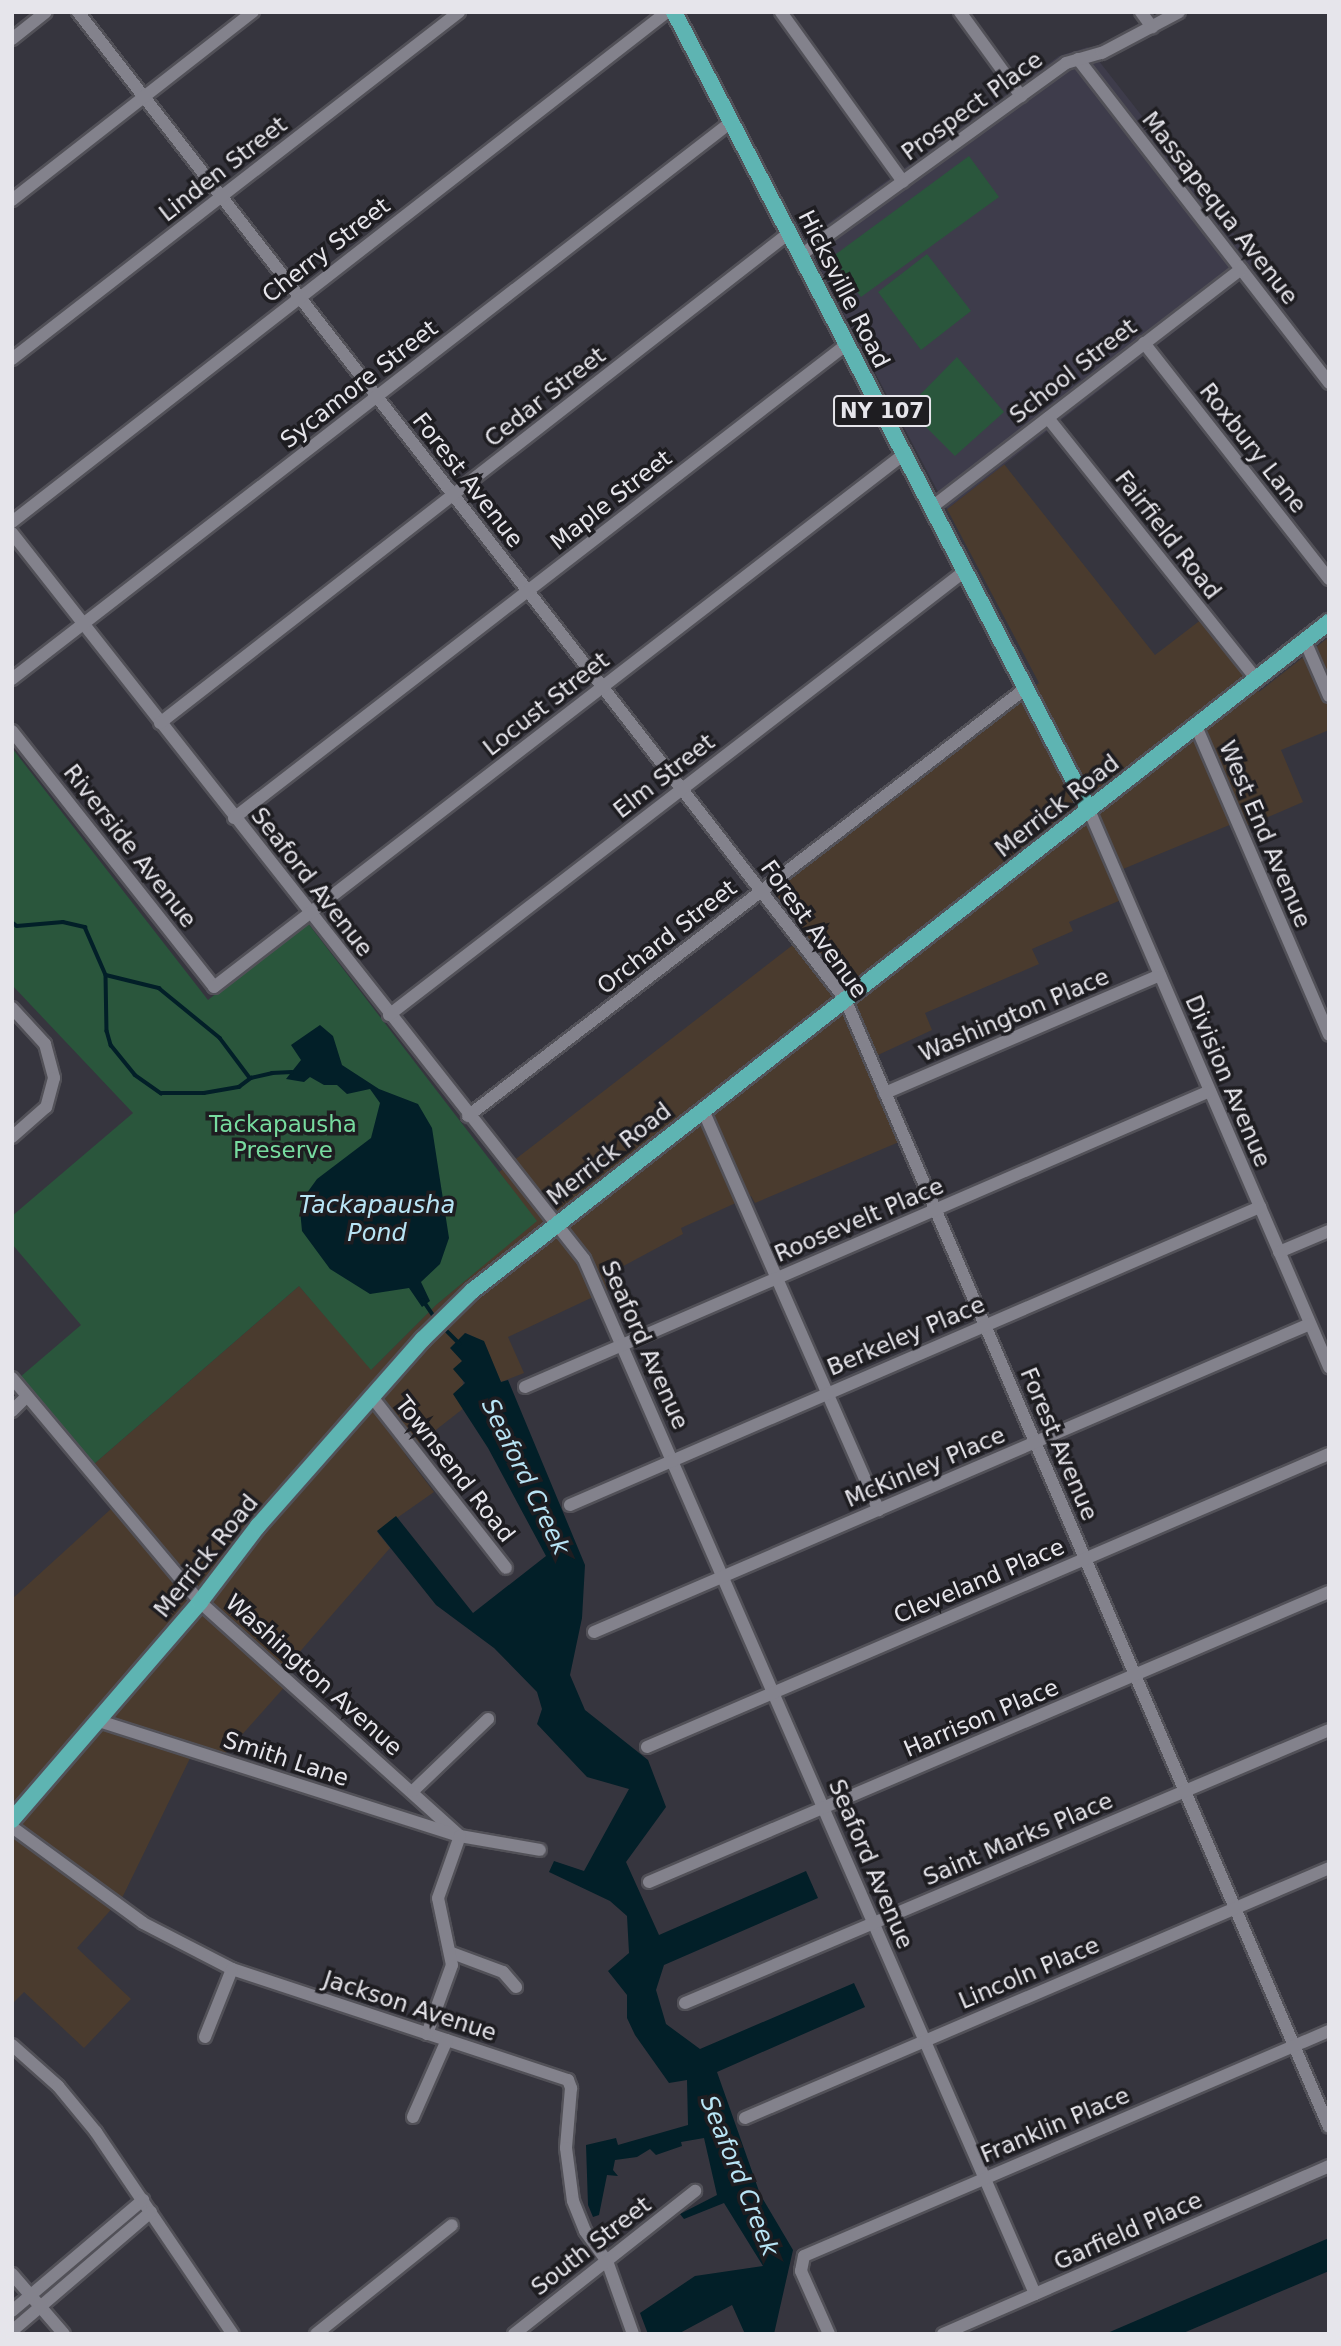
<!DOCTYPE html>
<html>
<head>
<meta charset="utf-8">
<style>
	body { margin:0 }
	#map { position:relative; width:1341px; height:2346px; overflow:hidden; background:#36353e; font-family:"DejaVu Sans",sans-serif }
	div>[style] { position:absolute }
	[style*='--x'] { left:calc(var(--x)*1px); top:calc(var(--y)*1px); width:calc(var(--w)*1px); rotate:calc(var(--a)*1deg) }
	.commercial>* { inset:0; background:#4a3b2e }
	.built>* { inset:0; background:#3e3c4b }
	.green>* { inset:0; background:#2a563c }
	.water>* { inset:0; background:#021f28 }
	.stream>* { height:3.5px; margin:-1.75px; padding:0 1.75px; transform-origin:1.75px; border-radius:1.75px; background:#021f28 }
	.roads { filter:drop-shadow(2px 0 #525158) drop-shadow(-2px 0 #525158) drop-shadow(0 2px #525158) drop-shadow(0 -2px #525158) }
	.minor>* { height:12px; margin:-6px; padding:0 6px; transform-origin:6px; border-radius:6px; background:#83828c }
	.major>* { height:16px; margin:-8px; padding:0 8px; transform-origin:8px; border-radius:8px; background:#5eb4b2 }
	span { translate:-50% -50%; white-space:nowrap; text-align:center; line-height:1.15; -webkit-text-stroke:7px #1e1d21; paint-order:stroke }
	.shield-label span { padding:2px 5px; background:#1e1d21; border:2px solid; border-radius:5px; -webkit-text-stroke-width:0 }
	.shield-label { font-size:21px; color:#e6e5eb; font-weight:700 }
	.street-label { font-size:23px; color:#e6e5eb }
	.park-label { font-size:23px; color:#77db9f }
	.water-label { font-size:24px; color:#b8e4f5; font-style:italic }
	.frame { position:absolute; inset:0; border:14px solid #e6e5eb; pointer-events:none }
</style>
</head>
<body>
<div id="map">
	<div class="commercial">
		<div style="clip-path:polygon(1004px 464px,1155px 655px,1202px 619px,1259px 692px,1329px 637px,1329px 730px,1281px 750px,1303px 802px,1247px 826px,1244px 819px,1123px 869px,1133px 895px,1069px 922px,1073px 931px,1032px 949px,1039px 964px,925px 1013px,932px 1030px,865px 1061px,899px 1142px,755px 1203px,751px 1196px,681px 1228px,683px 1234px,603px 1277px,608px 1290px,508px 1337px,524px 1373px,501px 1382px,484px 1342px,466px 1333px,451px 1348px,462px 1361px,464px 1408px,405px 1454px,434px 1492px,377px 1532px,390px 1548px,284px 1670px,288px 1683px,223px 1756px,195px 1748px,123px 1896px,77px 1948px,131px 1999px,84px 2048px,24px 1992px,12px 2004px,12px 1599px,123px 1498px,94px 1464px,299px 1286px,372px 1369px,436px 1305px,536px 1221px,499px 1172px,807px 934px,773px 891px,1039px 683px,947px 509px)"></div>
	</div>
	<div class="built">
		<div style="clip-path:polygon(1088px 47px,1259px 266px,947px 509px,805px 240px,1059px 56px)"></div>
	</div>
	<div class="green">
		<div style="clip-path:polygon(969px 156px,999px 197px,861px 297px,832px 257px)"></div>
		<div style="clip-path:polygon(927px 254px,971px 311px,921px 350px,878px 292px)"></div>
		<div style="clip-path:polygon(957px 357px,1004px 412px,955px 456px,907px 408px)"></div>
		<div style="clip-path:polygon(12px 748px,208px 1000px,307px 922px,537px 1221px,436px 1305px,371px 1370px,299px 1286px,94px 1464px,19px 1378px,81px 1325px,12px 1244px,12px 1216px,133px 1113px,12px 985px)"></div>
		<div style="clip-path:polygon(142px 2203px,148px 2212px,41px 2303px,34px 2295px)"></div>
	</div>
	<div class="water">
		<div style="clip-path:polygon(320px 1025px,333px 1036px,342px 1065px,379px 1089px,418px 1104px,432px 1128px,449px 1238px,440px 1264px,421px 1282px,430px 1301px,422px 1307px,409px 1288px,370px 1294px,330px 1269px,302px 1231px,300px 1210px,304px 1197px,317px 1179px,371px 1138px,380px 1103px,370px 1089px,347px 1094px,337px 1085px,324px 1085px,310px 1077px,304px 1082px,286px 1079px,301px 1060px,291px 1045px)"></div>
		<div style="clip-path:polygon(465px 1333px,484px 1341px,501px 1382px,508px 1380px,585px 1565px,582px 1618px,570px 1675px,585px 1710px,648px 1760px,666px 1807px,626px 1862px,659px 1935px,806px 1871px,818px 1898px,664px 1965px,656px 1990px,666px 2024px,700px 2049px,854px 1983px,865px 2007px,717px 2072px,760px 2194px,793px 2250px,774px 2334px,745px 2334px,732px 2305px,678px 2334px,648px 2334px,640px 2313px,695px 2276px,763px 2266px,724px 2203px,684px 2219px,680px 2214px,717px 2195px,704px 2138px,681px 2142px,682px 2146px,656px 2155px,650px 2149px,637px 2157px,615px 2160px,613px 2170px,618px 2176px,607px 2175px,599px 2215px,593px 2217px,588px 2205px,586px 2145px,616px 2138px,618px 2145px,688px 2125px,687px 2080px,669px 2083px,635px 2035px,627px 2018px,627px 1995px,608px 1971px,629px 1953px,627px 1916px,610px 1901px,549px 1872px,554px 1861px,584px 1871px,629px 1789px,587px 1777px,537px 1724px,542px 1709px,537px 1692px,494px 1648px,436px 1605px,377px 1531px,396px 1516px,473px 1613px,546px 1556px,488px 1448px,453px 1394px,465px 1383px,453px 1369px,462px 1361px,450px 1348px)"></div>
		<div style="clip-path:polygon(1329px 2238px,1329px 2271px,1181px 2334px,1105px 2334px)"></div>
	</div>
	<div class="stream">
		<div style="--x:12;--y:922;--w:6;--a:39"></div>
		<div style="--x:17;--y:926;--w:46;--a:-5"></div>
		<div style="--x:63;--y:922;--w:23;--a:13"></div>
		<div style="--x:85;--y:927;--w:52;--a:66.4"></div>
		<div style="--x:106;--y:975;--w:56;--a:89"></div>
		<div style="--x:107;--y:1031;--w:15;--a:74"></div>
		<div style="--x:111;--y:1045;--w:38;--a:51"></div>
		<div style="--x:135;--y:1075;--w:32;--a:35"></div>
		<div style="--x:161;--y:1093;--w:43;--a:0"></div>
		<div style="--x:204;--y:1093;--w:36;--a:-10"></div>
		<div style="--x:239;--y:1087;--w:15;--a:-37"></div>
		<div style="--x:251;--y:1078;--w:22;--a:-13"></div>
		<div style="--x:272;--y:1073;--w:20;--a:-3"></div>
		<div style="--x:106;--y:975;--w:55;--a:13.8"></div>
		<div style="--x:159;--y:988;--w:79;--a:39.3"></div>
		<div style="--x:220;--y:1038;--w:50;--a:53.1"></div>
		<div style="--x:423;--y:1300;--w:18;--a:56"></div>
		<div style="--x:447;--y:1331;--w:18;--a:45"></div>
	</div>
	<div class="roads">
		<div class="minor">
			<div style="--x:78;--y:12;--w:1250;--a:52.15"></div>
			<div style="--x:845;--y:999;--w:1227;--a:66.78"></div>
			<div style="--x:781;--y:12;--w:209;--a:54.3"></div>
			<div style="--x:960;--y:12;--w:104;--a:54"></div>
			<div style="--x:1141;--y:12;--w:19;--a:54"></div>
			<div style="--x:12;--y:39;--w:43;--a:-38.5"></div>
			<div style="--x:1078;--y:59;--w:410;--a:52.2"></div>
			<div style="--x:12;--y:200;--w:306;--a:-38"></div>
			<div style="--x:801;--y:255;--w:327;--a:-35.9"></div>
			<div style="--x:1066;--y:63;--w:37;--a:-16"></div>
			<div style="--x:1102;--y:53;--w:87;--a:-28"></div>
			<div style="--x:1144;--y:343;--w:300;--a:51.9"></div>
			<div style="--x:12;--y:359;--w:566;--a:-37.82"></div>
			<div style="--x:1048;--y:418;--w:334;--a:51.4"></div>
			<div style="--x:932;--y:507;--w:390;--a:-37.6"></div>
			<div style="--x:12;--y:522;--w:830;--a:-37.91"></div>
			<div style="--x:12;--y:533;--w:924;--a:51.77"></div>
			<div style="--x:584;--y:1259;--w:1129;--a:66.45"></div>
			<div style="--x:1305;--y:641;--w:60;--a:66.4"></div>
			<div style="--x:12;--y:679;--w:910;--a:-37.76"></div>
			<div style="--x:160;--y:723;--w:797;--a:-37.92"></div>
			<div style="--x:1196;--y:726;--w:336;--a:66.7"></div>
			<div style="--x:12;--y:731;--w:326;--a:51.7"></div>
			<div style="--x:214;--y:987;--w:872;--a:-37.68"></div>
			<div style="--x:1089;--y:810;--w:607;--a:66.69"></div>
			<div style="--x:234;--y:818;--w:775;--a:-37.71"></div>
			<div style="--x:12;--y:1008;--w:49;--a:47.5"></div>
			<div style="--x:45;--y:1044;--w:35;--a:75"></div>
			<div style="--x:54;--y:1078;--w:30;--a:105"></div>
			<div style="--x:46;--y:1107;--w:45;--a:138.6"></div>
			<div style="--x:389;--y:1015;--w:727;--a:-37.63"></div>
			<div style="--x:885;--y:1093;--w:299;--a:-23.2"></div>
			<div style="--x:703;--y:1110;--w:437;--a:66.3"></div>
			<div style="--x:468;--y:1116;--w:703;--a:-37.49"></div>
			<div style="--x:1279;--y:1252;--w:54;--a:-22.8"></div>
			<div style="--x:12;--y:1378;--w:292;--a:50"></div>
			<div style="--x:200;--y:1602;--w:350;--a:42"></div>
			<div style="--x:525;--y:1387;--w:746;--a:-23.37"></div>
			<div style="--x:372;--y:1397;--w:217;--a:51.9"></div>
			<div style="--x:12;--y:1411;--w:21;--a:-45"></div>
			<div style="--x:570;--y:1505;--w:752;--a:-23.36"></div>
			<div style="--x:594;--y:1632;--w:779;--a:-23.28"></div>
			<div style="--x:99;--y:1721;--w:379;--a:17.7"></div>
			<div style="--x:460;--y:1836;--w:81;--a:9.9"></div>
			<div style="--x:647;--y:1747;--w:742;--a:-23.25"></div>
			<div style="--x:413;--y:1791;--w:104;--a:-43.8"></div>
			<div style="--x:12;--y:1827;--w:162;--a:36.2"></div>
			<div style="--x:143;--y:1923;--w:100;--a:27.3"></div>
			<div style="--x:232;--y:1969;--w:354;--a:18.3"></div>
			<div style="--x:568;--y:2080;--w:9;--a:69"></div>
			<div style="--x:571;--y:2088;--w:60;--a:94.8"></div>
			<div style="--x:566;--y:2148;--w:53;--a:82.5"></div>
			<div style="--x:573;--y:2201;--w:32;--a:68"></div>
			<div style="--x:585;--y:2231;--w:37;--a:54"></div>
			<div style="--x:607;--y:2261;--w:77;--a:70.4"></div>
			<div style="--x:649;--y:1882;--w:739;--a:-23.1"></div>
			<div style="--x:452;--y:1953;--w:54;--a:20.4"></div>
			<div style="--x:503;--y:1972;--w:20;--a:49"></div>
			<div style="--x:685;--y:2003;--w:699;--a:-22.97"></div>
			<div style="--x:427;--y:2034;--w:73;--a:-70.1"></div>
			<div style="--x:452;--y:1965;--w:68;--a:-101.8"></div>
			<div style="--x:438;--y:1898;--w:66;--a:-70.5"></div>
			<div style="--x:205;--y:2037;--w:73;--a:-68.3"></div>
			<div style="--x:12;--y:2045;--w:62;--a:41.7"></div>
			<div style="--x:58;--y:2086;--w:60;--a:50.4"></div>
			<div style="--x:96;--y:2132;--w:244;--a:55.9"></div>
			<div style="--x:413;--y:2117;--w:84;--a:-66.2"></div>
			<div style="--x:745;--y:2118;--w:635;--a:-23.17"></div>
			<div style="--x:12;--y:2274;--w:79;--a:49.1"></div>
			<div style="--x:12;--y:2311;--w:172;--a:-40.3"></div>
			<div style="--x:12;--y:2331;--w:183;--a:-40.6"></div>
			<div style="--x:316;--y:2334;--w:174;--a:-38.7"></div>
			<div style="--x:514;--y:2334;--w:231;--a:-38.3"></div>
			<div style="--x:829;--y:2334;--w:69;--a:-114"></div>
			<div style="--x:801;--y:2271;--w:15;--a:-79"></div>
			<div style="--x:804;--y:2256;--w:571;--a:-23.2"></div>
			<div style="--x:943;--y:2334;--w:421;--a:-23.5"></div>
		</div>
		<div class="major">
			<div style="--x:674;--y:12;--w:899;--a:62.52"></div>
			<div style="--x:12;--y:1820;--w:288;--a:-49.2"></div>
			<div style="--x:200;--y:1602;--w:96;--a:-52.7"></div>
			<div style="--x:258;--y:1526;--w:249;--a:-48.6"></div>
			<div style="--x:423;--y:1339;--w:69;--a:-44.4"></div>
			<div style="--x:472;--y:1291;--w:1087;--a:-37.98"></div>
		</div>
	</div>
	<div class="shield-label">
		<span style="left:882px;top:411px">NY 107</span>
	</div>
	<div class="street-label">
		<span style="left:972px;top:106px;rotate:-36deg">Prospect Place</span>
		<span style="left:223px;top:169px;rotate:-38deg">Linden Street</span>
		<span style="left:1220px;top:208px;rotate:52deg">Massapequa Avenue</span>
		<span style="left:326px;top:250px;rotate:-38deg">Cherry Street</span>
		<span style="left:844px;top:289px;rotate:63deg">Hicksville Road</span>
		<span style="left:1073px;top:371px;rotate:-38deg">School Street</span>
		<span style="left:359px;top:384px;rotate:-38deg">Sycamore Street</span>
		<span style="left:545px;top:397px;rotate:-38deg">Cedar Street</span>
		<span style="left:1253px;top:448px;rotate:52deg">Roxbury Lane</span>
		<span style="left:468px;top:480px;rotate:52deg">Forest Avenue</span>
		<span style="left:611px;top:500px;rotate:-38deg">Maple Street</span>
		<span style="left:1168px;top:535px;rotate:52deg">Fairfield Road</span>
		<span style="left:546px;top:704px;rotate:-38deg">Locust Street</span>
		<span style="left:664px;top:776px;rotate:-38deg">Elm Street</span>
		<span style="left:1057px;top:806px;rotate:-38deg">Merrick Road</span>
		<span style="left:1265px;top:834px;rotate:67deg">West End Avenue</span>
		<span style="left:130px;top:846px;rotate:52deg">Riverside Avenue</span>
		<span style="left:312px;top:882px;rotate:52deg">Seaford Avenue</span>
		<span style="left:814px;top:929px;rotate:54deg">Forest Avenue</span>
		<span style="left:667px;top:937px;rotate:-38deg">Orchard Street</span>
		<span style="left:1014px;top:1015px;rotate:-23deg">Washington Place</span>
		<span style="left:1228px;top:1081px;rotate:67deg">Division Avenue</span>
		<span style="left:609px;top:1154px;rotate:-38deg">Merrick Road</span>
		<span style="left:859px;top:1220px;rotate:-23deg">Roosevelt Place</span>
		<span style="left:906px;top:1336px;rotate:-23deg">Berkeley Place</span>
		<span style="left:645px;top:1345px;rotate:66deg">Seaford Avenue</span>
		<span style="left:1059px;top:1444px;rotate:67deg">Forest Avenue</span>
		<span style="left:925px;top:1467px;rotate:-23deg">McKinley Place</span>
		<span style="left:455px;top:1469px;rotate:52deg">Townsend Road</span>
		<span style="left:206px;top:1556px;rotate:-51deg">Merrick Road</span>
		<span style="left:979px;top:1581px;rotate:-23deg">Cleveland Place</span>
		<span style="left:314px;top:1675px;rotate:42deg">Washington Avenue</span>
		<span style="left:981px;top:1718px;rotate:-23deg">Harrison Place</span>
		<span style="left:286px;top:1759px;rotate:18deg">Smith Lane</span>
		<span style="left:1018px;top:1839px;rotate:-23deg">Saint Marks Place</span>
		<span style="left:871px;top:1864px;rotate:67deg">Seaford Avenue</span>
		<span style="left:1029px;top:1973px;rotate:-23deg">Lincoln Place</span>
		<span style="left:410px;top:2006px;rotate:18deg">Jackson Avenue</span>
		<span style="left:1055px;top:2125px;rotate:-23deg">Franklin Place</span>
		<span style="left:1128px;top:2231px;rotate:-24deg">Garfield Place</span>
		<span style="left:591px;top:2246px;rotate:-38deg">South Street</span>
	</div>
	<div class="park-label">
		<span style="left:283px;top:1137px">Tackapausha<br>Preserve</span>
	</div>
	<div class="water-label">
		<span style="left:377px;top:1220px">Tackapausha<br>Pond</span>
		<span style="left:525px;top:1477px;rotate:64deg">Seaford Creek</span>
		<span style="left:739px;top:2176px;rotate:68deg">Seaford Creek</span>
	</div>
	<div class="frame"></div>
</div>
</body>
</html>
